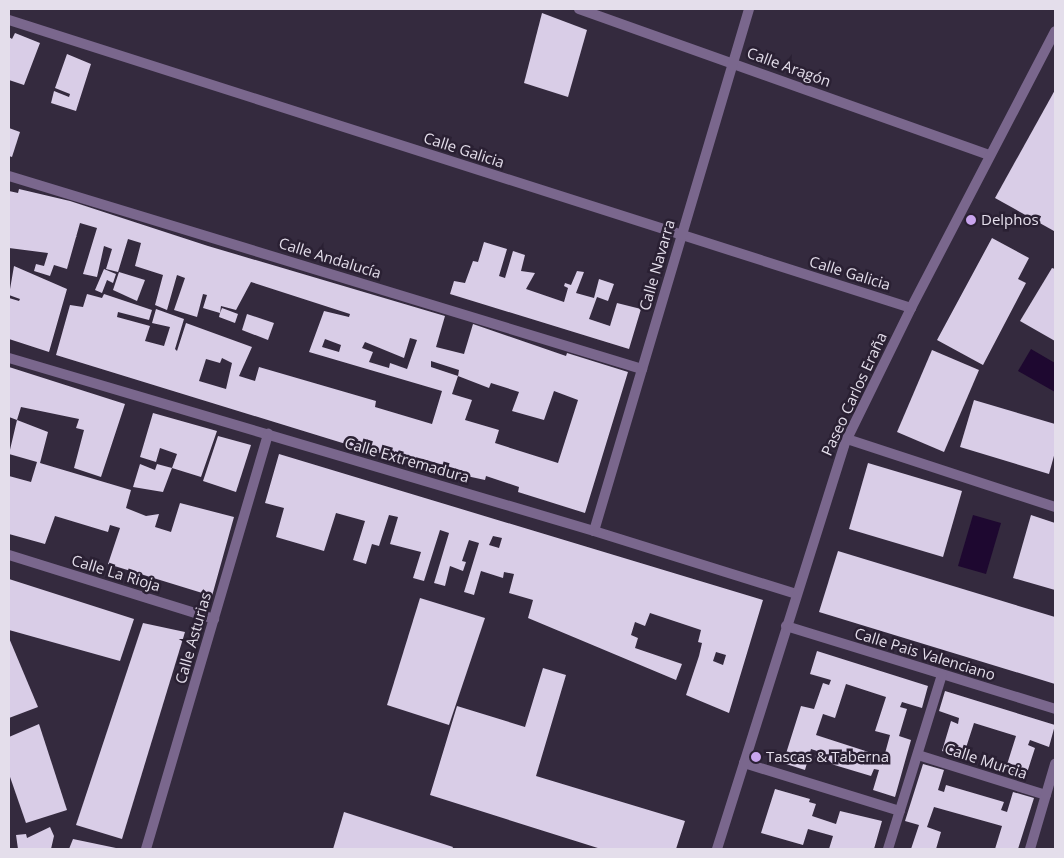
<!DOCTYPE html>
<html>
<head>
<meta charset="utf-8">
<style>
	body { margin:0 }
	#map { position:relative; width:1064px; height:858px; overflow:hidden; background:#342a3e; font-family:"Open Sans",sans-serif }
	div>[style] { position:absolute }
	[style*='--x'] { left:calc(var(--x)*1px); top:calc(var(--y)*1px); width:calc(var(--w)*1px); rotate:calc(var(--a)*1deg) }
	.water>* { inset:0; background:#1e0830 }
	.building>* { inset:0; background:#d9cde7 }
	.minor>* { height:10px; margin:-5px; padding:0 5px; transform-origin:5px; border-radius:5px; background:#7a678d }
	.dots>* { width:14px; height:14px; translate:-50% -50%; box-sizing:border-box; border:2px solid #2a2033; border-radius:50% }
	span { translate:-50% -50%; white-space:nowrap; text-align:center; line-height:1.15; -webkit-text-stroke:5px #2a2033; paint-order:stroke }
	.street-label { font-size:15px; color:#e4deeb }
	.poi-label { font-size:15px; color:#e4deeb }
	.left { translate:0 -50%; text-align:left }
	.frame { position:absolute; inset:0; border:10px solid #e4deeb; pointer-events:none }
</style>
</head>
<body>
<div id="map">
	<div class="water">
		<div style="clip-path:polygon(1031px 349px,1055px 363px,1055px 392px,1018px 371px)"></div>
		<div style="clip-path:polygon(973px 515px,1001px 523px,986px 574px,958px 566px)"></div>
	</div>
	<div class="building">
		<div style="clip-path:polygon(542px 13px,587px 30px,568px 97px,524px 83px)"></div>
		<div style="clip-path:polygon(15px 33px,40px 43px,24px 85px,9px 80px,9px 37px,12px 39px)"></div>
		<div style="clip-path:polygon(67px 54px,91px 64px,76px 111px,51px 103px,54px 91px,69px 97px,70px 94px,55px 88px)"></div>
		<div style="clip-path:polygon(1055px 90px,1055px 228px,1054px 231px,995px 198px)"></div>
		<div style="clip-path:polygon(9px 128px,20px 132px,12px 157px,9px 156px)"></div>
		<div style="clip-path:polygon(evenodd,19px 189px,70px 201px,208px 246px,445px 316px,436px 347px,464px 354px,473px 324px,566px 356px,567px 353px,628px 372px,585px 513px,518px 492px,519px 487px,486px 476px,485px 480px,453px 473px,450px 467px,423px 459px,422px 462px,362px 449px,56px 355px,70px 305px,83px 307px,87px 294px,102px 298px,104px 294px,152px 310px,149px 320px,118px 312px,117px 317px,150px 326px,145px 341px,164px 346px,170px 327px,152px 323px,156px 309px,184px 319px,175px 349px,177px 351px,186px 323px,252px 347px,239px 376px,255px 381px,259px 367px,376px 401px,375px 407px,432px 424px,442px 391px,309px 352px,324px 311px,349px 317px,350px 314px,251px 282px,236px 310px,221px 306px,220px 313px,222px 308px,238px 314px,235px 323px,219px 317px,220px 313px,203px 308px,207px 295px,203px 294px,197px 317px,174px 310px,185px 278px,177px 275px,167px 310px,155px 305px,163px 275px,135px 266px,141px 243px,128px 239px,118px 272px,106px 269px,112px 249px,104px 246px,97px 277px,83px 274px,97px 228px,80px 223px,67px 269px,54px 265px,50px 276px,34px 271px,36px 264px,44px 266px,48px 253px,9px 248px,9px 191px,18px 193px,19px 189px,410px 338px,417px 340px,407px 369px,390px 363px,389px 368px,369px 362px,373px 352px,362px 348px,365px 342px,404px 358px,410px 338px,19px 189px,325px 339px,341px 345px,339px 352px,322px 347px,325px 339px,19px 189px,222px 358px,232px 363px,226px 389px,199px 381px,206px 359px,220px 363px,222px 358px,19px 189px,431px 361px,459px 370px,458px 376px,489px 388px,491px 383px,519px 392px,512px 411px,544px 420px,554px 391px,578px 400px,558px 463px,495px 443px,499px 430px,465px 420px,472px 400px,452px 394px,458px 376px,431px 367px,431px 361px)"></div>
		<div style="clip-path:polygon(992px 238px,1029px 258px,1018px 279px,1026px 283px,983px 365px,937px 340px)"></div>
		<div style="clip-path:polygon(484px 242px,507px 249px,499px 276px,505px 278px,513px 251px,525px 255px,521px 271px,535px 273px,526px 289px,564px 302px,568px 288px,564px 286px,565px 283px,571px 285px,577px 271px,584px 272px,576px 293px,594px 298px,599px 279px,614px 284px,608px 301px,597px 297px,589px 319px,610px 326px,617px 303px,641px 309px,629px 349px,450px 294px,454px 281px,465px 283px,473px 261px,478px 262px)"></div>
		<div style="clip-path:polygon(14px 266px,67px 289px,49px 352px,9px 339px,9px 298px,19px 301px,20px 299px,9px 295px)"></div>
		<div style="clip-path:polygon(1052px 268px,1055px 269px,1055px 341px,1020px 321px)"></div>
		<div style="clip-path:polygon(104px 269px,116px 274px,113px 283px,107px 280px,102px 293px,95px 290px)"></div>
		<div style="clip-path:polygon(119px 272px,145px 280px,137px 301px,113px 290px)"></div>
		<div style="clip-path:polygon(247px 314px,274px 323px,268px 340px,242px 330px)"></div>
		<div style="clip-path:polygon(932px 350px,979px 370px,944px 452px,897px 432px)"></div>
		<div style="clip-path:polygon(9px 367px,125px 404px,101px 477px,74px 468px,84px 430px,76px 428px,79px 419px,21px 407px,17px 420px,9px 417px)"></div>
		<div style="clip-path:polygon(974px 400px,1055px 424px,1055px 452px,1049px 474px,960px 447px)"></div>
		<div style="clip-path:polygon(153px 413px,217px 431px,201px 477px,172px 468px,177px 454px,160px 448px,156px 462px,140px 457px)"></div>
		<div style="clip-path:polygon(17px 420px,48px 432px,40px 463px,131px 490px,126px 508px,146px 516px,159px 514px,155px 527px,171px 532px,180px 503px,234px 517px,212px 596px,108px 564px,120px 528px,110px 525px,108px 532px,55px 516px,45px 544px,9px 534px,9px 476px,31px 482px,37px 462px,9px 454px)"></div>
		<div style="clip-path:polygon(218px 436px,251px 445px,236px 492px,203px 481px)"></div>
		<div style="clip-path:polygon(evenodd,279px 454px,763px 600px,729px 713px,686px 695px,699px 656px,702px 643px,698px 642px,701px 630px,650px 613px,645px 626px,635px 622px,631px 635px,638px 638px,635px 648px,682px 664px,676px 680px,528px 618px,533px 600px,509px 593px,514px 574px,504px 572px,503px 578px,481px 571px,474px 595px,464px 592px,479px 543px,469px 540px,462px 561px,466px 562px,463px 571px,450px 566px,445px 586px,434px 583px,449px 533px,440px 530px,424px 581px,413px 578px,421px 552px,390px 544px,398px 517px,389px 515px,379px 546px,372px 544px,366px 564px,353px 560px,365px 521px,336px 513px,324px 551px,276px 537px,284px 508px,265px 503px,279px 454px,493px 536px,502px 538px,499px 548px,489px 545px,493px 536px,279px 454px,716px 652px,726px 655px,723px 665px,713px 661px,716px 652px)"></div>
		<div style="clip-path:polygon(868px 463px,962px 491px,943px 557px,849px 529px)"></div>
		<div style="clip-path:polygon(140px 464px,155px 470px,157px 464px,172px 468px,163px 492px,133px 487px)"></div>
		<div style="clip-path:polygon(1031px 515px,1055px 523px,1055px 590px,1013px 578px)"></div>
		<div style="clip-path:polygon(838px 551px,1055px 617px,1055px 684px,819px 612px)"></div>
		<div style="clip-path:polygon(9px 579px,134px 619px,120px 661px,9px 630px)"></div>
		<div style="clip-path:polygon(420px 598px,485px 618px,449px 725px,387px 705px)"></div>
		<div style="clip-path:polygon(143px 623px,185px 632px,122px 839px,76px 825px)"></div>
		<div style="clip-path:polygon(9px 638px,38px 707px,9px 718px)"></div>
		<div style="clip-path:polygon(evenodd,817px 651px,928px 686px,922px 708px,902px 702px,900px 707px,907px 709px,899px 736px,911px 740px,895px 797px,873px 790px,879px 770px,874px 769px,871px 776px,841px 767px,815px 759px,817px 751px,811px 749px,805px 770px,783px 763px,801px 706px,814px 709px,823px 683px,829px 685px,831px 680px,810px 674px,817px 651px,846px 684px,886px 697px,875px 731px,890px 735px,884px 757px,816px 735px,823px 714px,835px 718px,846px 684px)"></div>
		<div style="clip-path:polygon(543px 668px,566px 675px,536px 776px,685px 821px,676px 849px,601px 849px,430px 795px,457px 706px,525px 727px)"></div>
		<div style="clip-path:polygon(945px 691px,1055px 725px,1049px 747px,1030px 740px,1028px 745px,1035px 748px,1026px 776px,1005px 771px,1016px 736px,974px 723px,963px 757px,942px 751px,951px 721px,958px 724px,959px 718px,939px 711px)"></div>
		<div style="clip-path:polygon(39px 724px,67px 810px,26px 823px,9px 774px,9px 737px)"></div>
		<div style="clip-path:polygon(923px 764px,944px 770px,938px 790px,944px 792px,946px 785px,1004px 802px,1001px 810px,1007px 812px,1013px 792px,1034px 798px,1018px 849px,995px 849px,1002px 826px,934px 807px,927px 827px,941px 832px,936px 849px,911px 849px,919px 825px,905px 821px)"></div>
		<div style="clip-path:polygon(775px 789px,810px 799px,809px 802px,816px 804px,812px 816px,836px 824px,840px 811px,882px 821px,874px 849px,829px 849px,833px 836px,808px 829px,803px 845px,761px 833px)"></div>
		<div style="clip-path:polygon(344px 812px,453px 847px,452px 849px,333px 849px)"></div>
		<div style="clip-path:polygon(50px 827px,54px 836px,51px 849px,18px 849px,16px 835px,26px 834px,27px 838px)"></div>
		<div style="clip-path:polygon(73px 839px,116px 848px,116px 849px,69px 849px)"></div>
	</div>
	<div class="minor">
		<div style="--x:579;--y:9;--w:436;--a:19.6"></div>
		<div style="--x:9;--y:20;--w:947;--a:17.71"></div>
		<div style="--x:9;--y:176;--w:662;--a:16.96"></div>
		<div style="--x:9;--y:358;--w:610;--a:16.47"></div>
		<div style="--x:594;--y:531;--w:212;--a:17.3"></div>
		<div style="--x:847;--y:439;--w:219;--a:18.1"></div>
		<div style="--x:594;--y:531;--w:545;--a:-73.46"></div>
		<div style="--x:9;--y:555;--w:215;--a:17.3"></div>
		<div style="--x:786;--y:626;--w:282;--a:17.1"></div>
		<div style="--x:918;--y:755;--w:134;--a:17.4"></div>
		<div style="--x:744;--y:763;--w:163;--a:17.1"></div>
		<div style="--x:146;--y:849;--w:433;--a:-73.6"></div>
		<div style="--x:717;--y:849;--w:423;--a:-72.5"></div>
		<div style="--x:844;--y:445;--w:153;--a:-63.9"></div>
		<div style="--x:911;--y:308;--w:312;--a:-62.5"></div>
		<div style="--x:888;--y:849;--w:182;--a:-72.8"></div>
		<div style="--x:1030;--y:849;--w:89;--a:-73.6"></div>
	</div>
	<div class="dots">
		<div style="left:971px;top:220px;background:#c9a5ee"></div>
		<div style="left:756px;top:757px;background:#c9a5ee"></div>
	</div>
	<div class="street-label">
		<span style="left:789px;top:67px;rotate:20deg">Calle Aragón</span>
		<span style="left:464px;top:150px;rotate:18deg">Calle Galicia</span>
		<span style="left:330px;top:258px;rotate:17deg">Calle Andalucía</span>
		<span style="left:657px;top:265px;rotate:-74deg">Calle Navarra</span>
		<span style="left:850px;top:273px;rotate:17deg">Calle Galicia</span>
		<span style="left:854px;top:394px;rotate:-65deg">Paseo Carlos Eraña</span>
		<span style="left:407px;top:460px;rotate:16deg">Calle Extremadura</span>
		<span style="left:116px;top:573px;rotate:17deg">Calle La Rioja</span>
		<span style="left:193px;top:638px;rotate:-74deg">Calle Asturias</span>
		<span style="left:925px;top:654px;rotate:17deg">Calle Pais Valenciano</span>
		<span style="left:986px;top:761px;rotate:18deg">Calle Murcia</span>
	</div>
	<div class="poi-label">
		<span class="left" style="left:981px;top:220px">Delphos</span>
		<span class="left" style="left:766px;top:757px">Tascas &amp; Taberna</span>
	</div>
	<div class="frame"></div>
</div>
</body>
</html>
